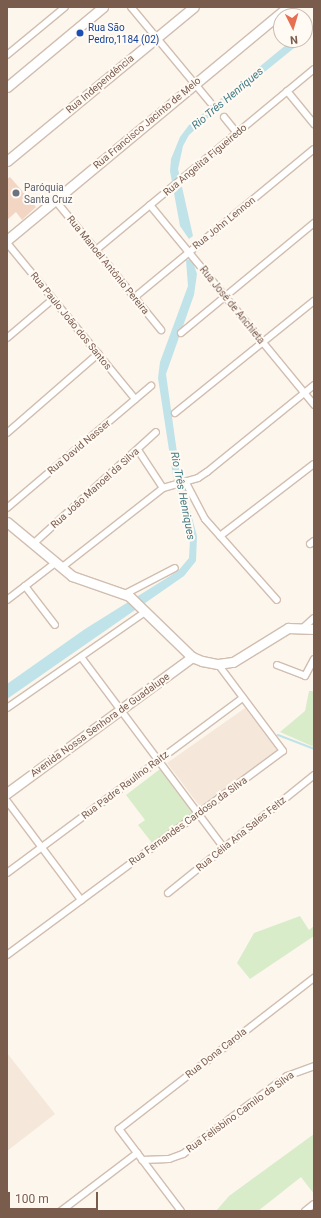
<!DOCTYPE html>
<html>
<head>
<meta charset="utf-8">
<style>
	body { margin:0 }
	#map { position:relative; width:321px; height:1218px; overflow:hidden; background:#fdf6ec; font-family:Roboto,sans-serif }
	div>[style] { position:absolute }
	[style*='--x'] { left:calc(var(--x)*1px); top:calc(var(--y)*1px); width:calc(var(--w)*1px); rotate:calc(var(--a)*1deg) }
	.residential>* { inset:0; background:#f5e8da }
	.green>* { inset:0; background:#d8ecc9 }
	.water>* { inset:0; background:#bfe3e8 }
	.stream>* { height:2px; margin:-1px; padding:0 1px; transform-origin:1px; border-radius:1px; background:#bfe3e8 }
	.building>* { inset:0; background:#f3d5c3 }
	.roads { filter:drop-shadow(1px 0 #d1beb0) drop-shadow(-1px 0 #d1beb0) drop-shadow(0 1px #d1beb0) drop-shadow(0 -1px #d1beb0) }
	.street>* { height:6px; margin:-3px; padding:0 3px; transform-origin:3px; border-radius:3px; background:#fff }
	.secondary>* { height:9px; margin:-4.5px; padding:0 4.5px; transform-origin:4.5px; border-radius:4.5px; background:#fff }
	.dots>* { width:11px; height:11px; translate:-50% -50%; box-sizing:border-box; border:2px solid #fffaf3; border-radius:50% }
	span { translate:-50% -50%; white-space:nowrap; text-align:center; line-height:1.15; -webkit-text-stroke:4px #fffaf3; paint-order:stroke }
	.transit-label { font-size:10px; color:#164399 }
	.left { translate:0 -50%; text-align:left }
	.street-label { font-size:10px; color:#7a5c4d }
	.worship-label { font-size:10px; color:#5b616d }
	.water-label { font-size:11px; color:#437c86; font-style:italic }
	.frame { position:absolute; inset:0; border:8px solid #7a5c4d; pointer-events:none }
	.north { position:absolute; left:273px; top:8px; width:40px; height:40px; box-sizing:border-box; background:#fffaf3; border:1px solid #cabbb1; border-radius:50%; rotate:175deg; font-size:11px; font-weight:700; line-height:16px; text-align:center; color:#7a5c4d }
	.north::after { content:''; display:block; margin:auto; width:14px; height:18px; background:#e76f51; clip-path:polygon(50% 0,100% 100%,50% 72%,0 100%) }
	.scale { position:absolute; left:8px; top:1192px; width:90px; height:18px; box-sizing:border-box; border:2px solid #7a5c4d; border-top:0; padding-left:5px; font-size:12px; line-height:14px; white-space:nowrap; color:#7a5c4d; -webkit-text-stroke:3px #fffaf3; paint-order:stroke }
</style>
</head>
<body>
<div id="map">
	<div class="residential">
		<div style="clip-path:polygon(245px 708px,277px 750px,201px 808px,167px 763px)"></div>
		<div style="clip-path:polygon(7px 1053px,55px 1114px,7px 1151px)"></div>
	</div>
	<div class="green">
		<div style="clip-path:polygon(309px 691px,314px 691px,314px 747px,280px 732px,305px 711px)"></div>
		<div style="clip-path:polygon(160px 769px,194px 813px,153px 844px,138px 825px,145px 820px,126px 795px)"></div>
		<div style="clip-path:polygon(300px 916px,309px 930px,314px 926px,314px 936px,250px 979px,237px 963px,254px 933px)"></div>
		<div style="clip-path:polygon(314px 1134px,314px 1194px,301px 1177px,258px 1211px,216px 1211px,229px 1196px)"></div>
	</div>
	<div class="water">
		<div style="clip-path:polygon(292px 40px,304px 40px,209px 117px,189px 135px,183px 146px,178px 169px,193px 236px,189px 239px,180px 226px,170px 171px,171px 159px,180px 137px,189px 125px)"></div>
		<div style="clip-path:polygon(192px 259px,197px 274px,194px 295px,166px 374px,180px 474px,197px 536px,196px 561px,184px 576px,7px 699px,7px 684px,85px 629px,178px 571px,189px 558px,190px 539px,173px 476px,158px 378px,160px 362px,188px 286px,186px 260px)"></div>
	</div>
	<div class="stream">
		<div style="--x:278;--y:735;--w:39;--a:21"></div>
	</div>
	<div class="building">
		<div style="clip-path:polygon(10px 177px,36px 207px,22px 220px,16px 212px,7px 220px,7px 179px)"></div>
	</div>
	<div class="roads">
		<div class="street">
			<div style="--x:131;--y:7;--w:124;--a:50.3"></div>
			<div style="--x:7;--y:55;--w:75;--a:-39.6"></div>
			<div style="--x:287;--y:91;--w:43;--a:50.7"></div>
			<div style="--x:224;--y:117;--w:21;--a:51"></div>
			<div style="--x:55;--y:200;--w:168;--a:50.8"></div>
			<div style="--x:150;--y:205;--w:259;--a:50.6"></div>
			<div style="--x:7;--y:243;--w:202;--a:50.6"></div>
			<div style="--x:96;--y:250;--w:283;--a:-39.7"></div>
			<div style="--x:135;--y:297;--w:232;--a:-39.6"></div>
			<div style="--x:181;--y:333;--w:173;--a:-39.6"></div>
			<div style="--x:7;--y:338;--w:60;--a:-40.3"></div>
			<div style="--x:175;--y:413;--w:179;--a:-38.9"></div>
			<div style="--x:7;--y:433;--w:121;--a:-41"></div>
			<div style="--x:138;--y:450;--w:45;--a:56.7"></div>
			<div style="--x:185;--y:481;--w:43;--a:62.2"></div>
			<div style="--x:205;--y:519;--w:108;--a:48.4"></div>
			<div style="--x:7;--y:508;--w:189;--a:-40.3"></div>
			<div style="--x:220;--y:536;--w:118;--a:-37.5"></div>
			<div style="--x:33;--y:544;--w:166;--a:-42.3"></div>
			<div style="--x:310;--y:544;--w:5;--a:-37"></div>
			<div style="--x:61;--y:568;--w:130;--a:-38.1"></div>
			<div style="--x:163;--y:488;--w:36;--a:-16"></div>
			<div style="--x:198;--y:478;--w:11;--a:-34"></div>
			<div style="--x:207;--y:472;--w:138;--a:-39.1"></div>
			<div style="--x:25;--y:586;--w:49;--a:52.4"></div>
			<div style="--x:125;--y:594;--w:56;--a:-27.5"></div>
			<div style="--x:7;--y:600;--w:61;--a:-37.6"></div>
			<div style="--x:304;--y:627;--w:13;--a:-42"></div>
			<div style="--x:81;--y:657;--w:237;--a:53.2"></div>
			<div style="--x:277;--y:665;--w:30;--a:21"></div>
			<div style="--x:305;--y:676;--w:19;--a:-62"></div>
			<div style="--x:7;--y:708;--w:168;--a:-34.8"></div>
			<div style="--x:7;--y:801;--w:124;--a:53.2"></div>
			<div style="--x:7;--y:873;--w:294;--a:-36.6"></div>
			<div style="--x:168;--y:893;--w:188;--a:-38.9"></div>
			<div style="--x:7;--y:955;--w:343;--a:-36.5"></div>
			<div style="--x:283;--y:751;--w:109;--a:-126.8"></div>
			<div style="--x:142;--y:1160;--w:27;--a:-2"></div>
			<div style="--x:169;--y:1159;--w:15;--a:-20"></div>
			<div style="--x:183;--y:1154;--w:130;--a:-36.9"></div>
			<div style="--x:287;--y:1076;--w:29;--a:-20"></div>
			<div style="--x:61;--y:1211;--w:96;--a:-37.3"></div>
			<div style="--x:181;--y:1211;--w:103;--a:-127.1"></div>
			<div style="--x:119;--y:1129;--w:247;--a:-37.8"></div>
			<div style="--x:305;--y:1211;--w:11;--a:-38"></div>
		</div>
		<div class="secondary">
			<div style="--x:7;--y:87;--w:125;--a:-39.8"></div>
			<div style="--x:7;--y:161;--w:242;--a:-39.5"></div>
			<div style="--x:7;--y:240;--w:365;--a:-39.7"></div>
			<div style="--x:7;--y:522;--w:85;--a:39.7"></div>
			<div style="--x:72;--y:576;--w:60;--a:19.3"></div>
			<div style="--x:129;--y:596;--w:88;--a:44.1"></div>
			<div style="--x:192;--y:657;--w:11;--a:22"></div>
			<div style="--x:202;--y:661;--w:16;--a:11"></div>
			<div style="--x:218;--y:664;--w:15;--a:-8"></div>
			<div style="--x:233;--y:662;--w:65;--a:-31.7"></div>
			<div style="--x:288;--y:628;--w:26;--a:2"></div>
			<div style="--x:7;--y:793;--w:230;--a:-36.3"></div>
		</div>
	</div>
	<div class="dots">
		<div style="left:80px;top:33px;background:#1a4fb4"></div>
		<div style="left:16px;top:193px;background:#6b7280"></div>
	</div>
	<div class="transit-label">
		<span class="left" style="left:88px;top:33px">Rua São<br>Pedro,1184 (02)</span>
	</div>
	<div class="street-label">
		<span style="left:100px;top:84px;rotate:-40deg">Rua Independência</span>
		<span style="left:147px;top:123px;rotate:-40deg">Rua Francisco Jacinto de Melo</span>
		<span style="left:205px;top:160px;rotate:-40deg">Rua Angelita Figueiredo</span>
		<span style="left:224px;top:223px;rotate:-39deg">Rua John Lennon</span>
		<span style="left:108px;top:265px;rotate:51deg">Rua Manoel Antônio Pereira</span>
		<span style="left:232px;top:305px;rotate:51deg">Rua José de Anchieta</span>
		<span style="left:71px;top:321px;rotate:51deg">Rua Paulo João dos Santos</span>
		<span style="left:79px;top:447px;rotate:-40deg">Rua David Nasser</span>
		<span style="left:95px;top:488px;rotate:-42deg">Rua João Manoel da Silva</span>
		<span style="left:100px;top:725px;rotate:-36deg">Avenida Nossa Senhora de Guadalupe</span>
		<span style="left:125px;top:785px;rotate:-37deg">Rua Padre Raulino Raitz</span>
		<span style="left:188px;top:821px;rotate:-36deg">Rua Fernandes Cardoso da Silva</span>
		<span style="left:241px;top:834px;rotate:-39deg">Rua Célia Ana Sales Feltz</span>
		<span style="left:216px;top:1053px;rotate:-38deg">Rua Dona Carola</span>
		<span style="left:240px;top:1112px;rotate:-36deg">Rua Felisbino Camilo da Silva</span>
	</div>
	<div class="worship-label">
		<span class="left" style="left:24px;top:193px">Paróquia<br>Santa Cruz</span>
	</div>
	<div class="water-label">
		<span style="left:228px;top:99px;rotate:-40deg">Rio Três Henriques</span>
		<span style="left:182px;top:496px;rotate:79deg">Rio Três Henriques</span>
	</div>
	<div class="frame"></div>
	<div class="north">N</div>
	<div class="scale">100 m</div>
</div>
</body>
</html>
